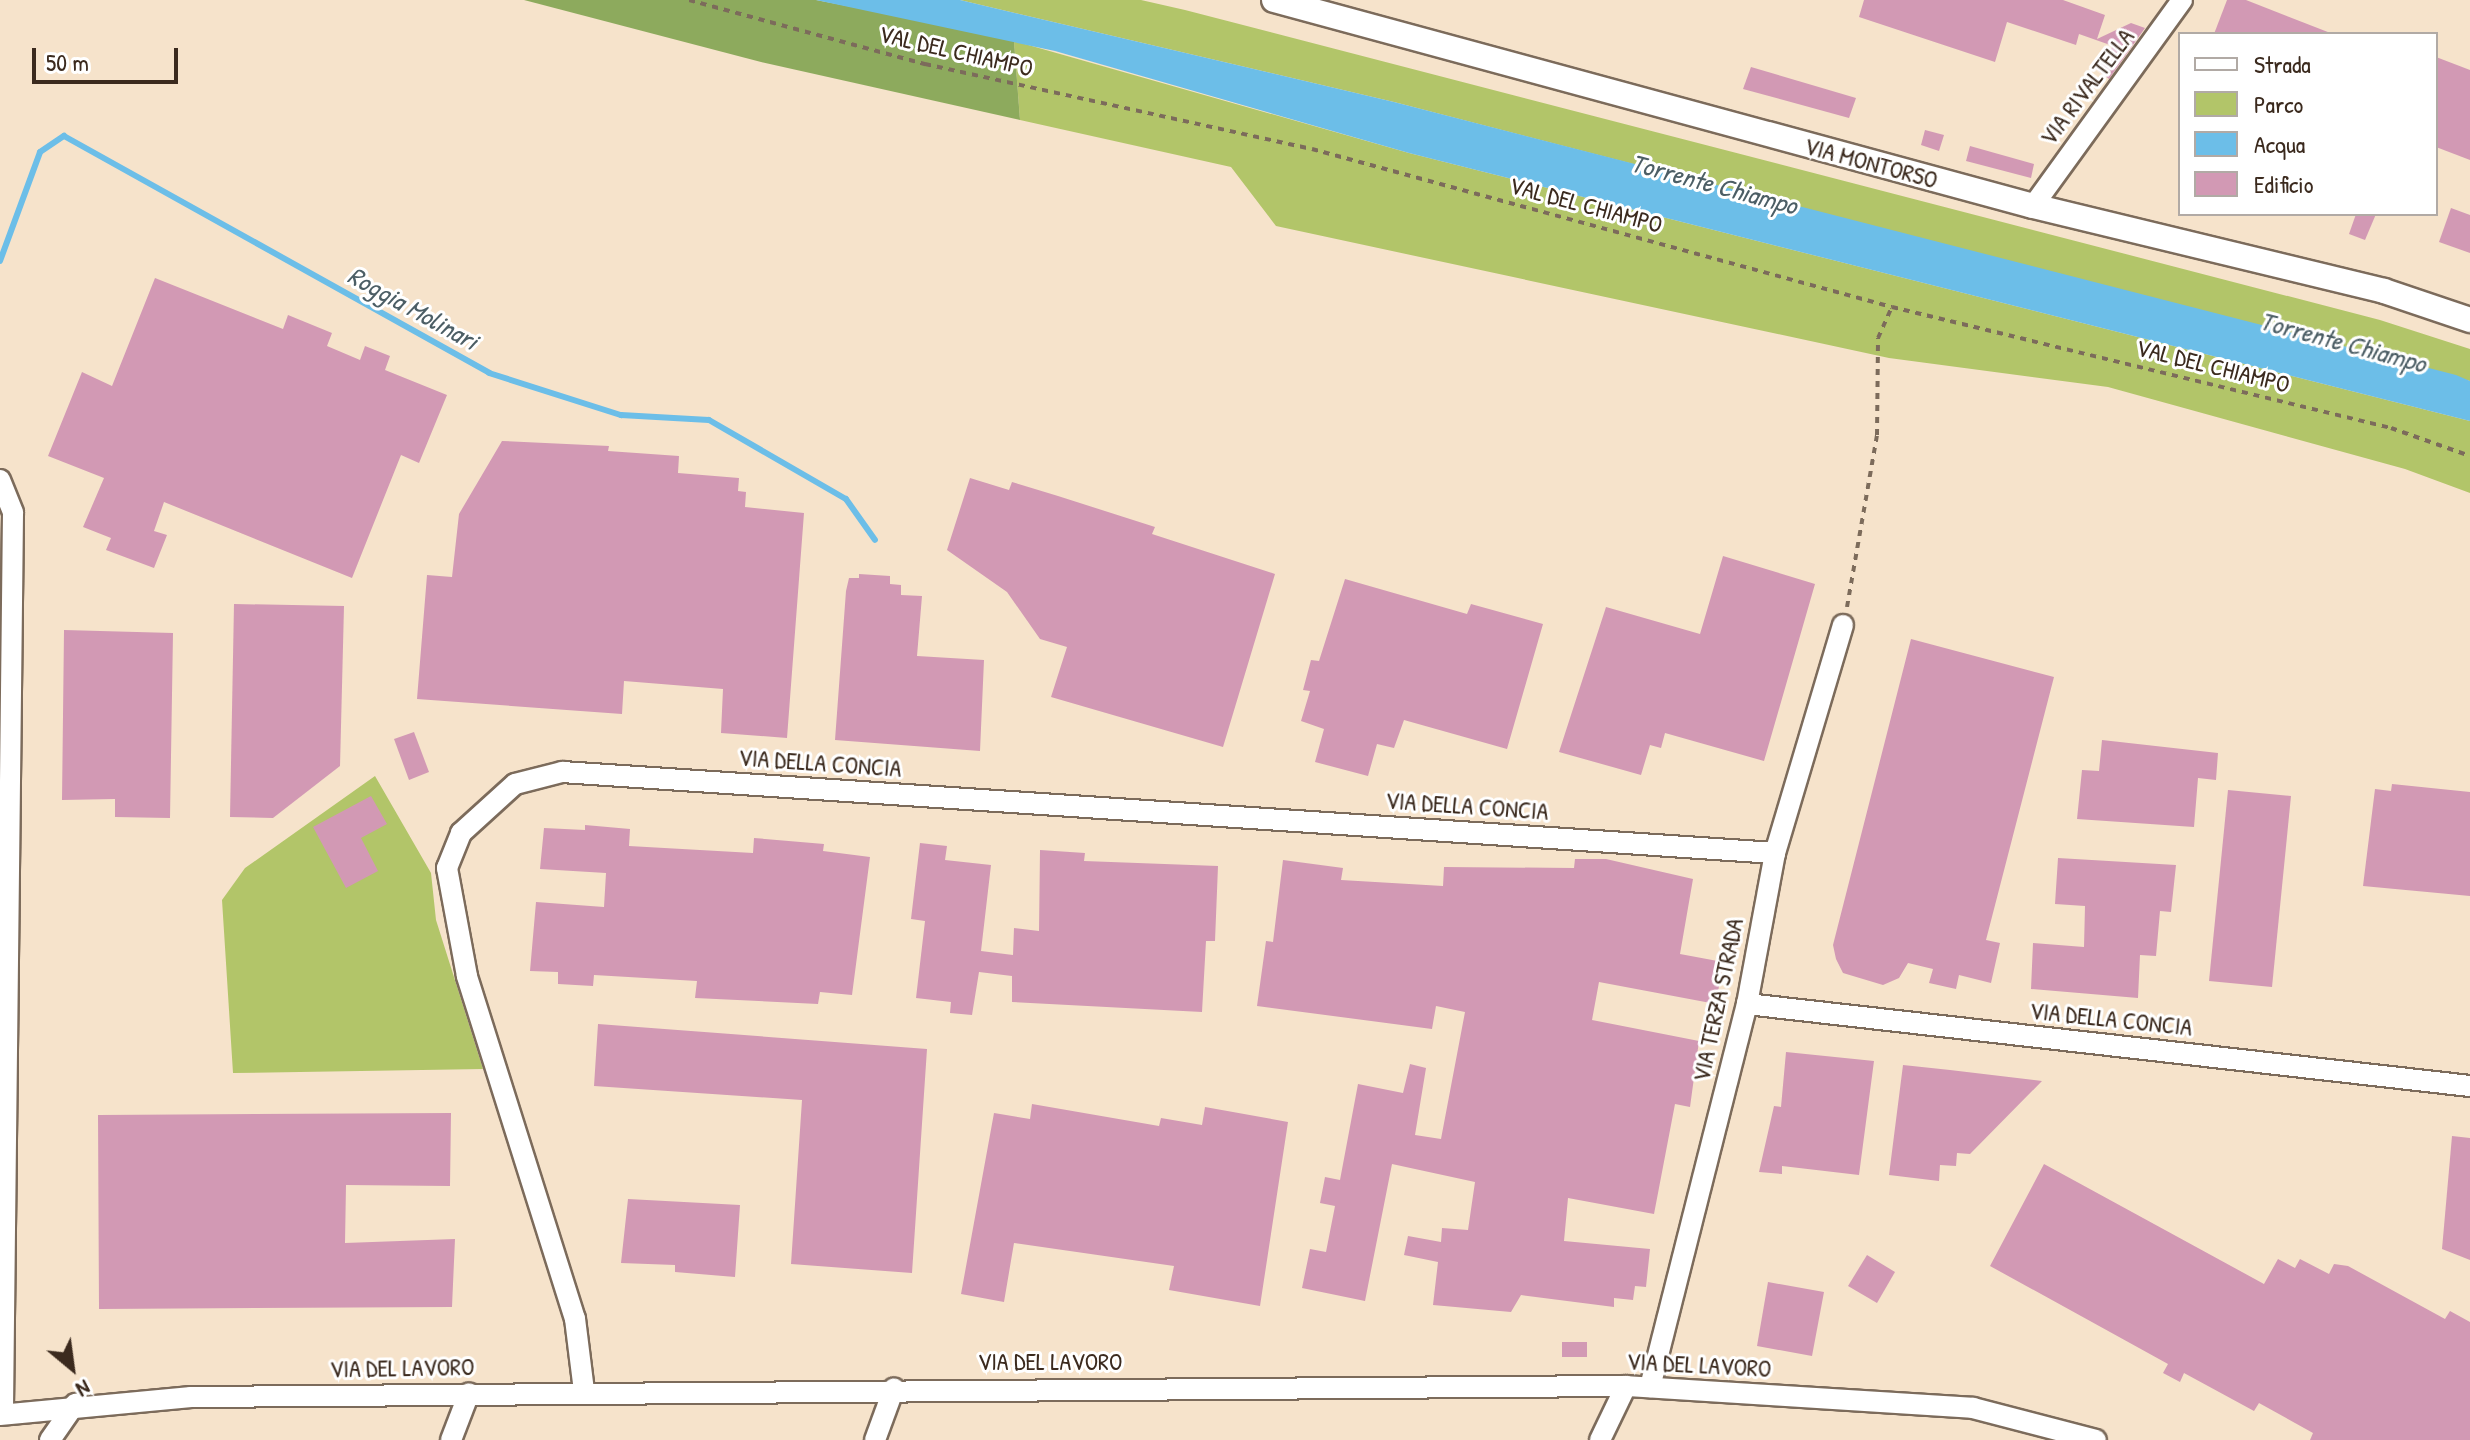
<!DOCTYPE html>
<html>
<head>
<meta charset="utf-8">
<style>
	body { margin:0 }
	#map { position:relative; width:2470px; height:1440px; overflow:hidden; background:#f6e3cb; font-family:"Patrick Hand",sans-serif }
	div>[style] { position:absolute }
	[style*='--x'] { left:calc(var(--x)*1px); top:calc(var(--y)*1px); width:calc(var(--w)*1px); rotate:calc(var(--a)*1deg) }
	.green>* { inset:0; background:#b2c569 }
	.forest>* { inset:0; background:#8daa5d }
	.water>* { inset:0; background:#6cbee8 }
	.stream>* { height:6px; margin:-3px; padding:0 3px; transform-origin:3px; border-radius:3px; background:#6cbee8 }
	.building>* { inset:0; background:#d299b4 }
	.path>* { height:4px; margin-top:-2px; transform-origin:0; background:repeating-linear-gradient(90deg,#7c6b5b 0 6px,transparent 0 12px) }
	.roads { filter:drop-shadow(2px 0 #7c6b5b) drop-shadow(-2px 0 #7c6b5b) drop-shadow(0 2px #7c6b5b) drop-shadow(0 -2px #7c6b5b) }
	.minor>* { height:20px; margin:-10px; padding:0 10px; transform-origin:10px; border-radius:10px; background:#fff }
	.major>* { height:24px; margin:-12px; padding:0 12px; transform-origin:12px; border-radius:12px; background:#fff }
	span { translate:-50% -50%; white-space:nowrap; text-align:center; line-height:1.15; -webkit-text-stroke:6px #fff; paint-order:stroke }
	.street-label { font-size:24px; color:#3b2a1e }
	.water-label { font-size:26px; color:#4c5e65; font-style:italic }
	.legend { position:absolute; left:2178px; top:32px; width:260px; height:184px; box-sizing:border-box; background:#fff; border:2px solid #b1aaa5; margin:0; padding:10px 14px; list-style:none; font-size:24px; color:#3b2a1e }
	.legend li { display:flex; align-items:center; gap:16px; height:40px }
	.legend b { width:40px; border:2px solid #b1aaa5 }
	.north { position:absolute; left:32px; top:1328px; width:80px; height:80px; -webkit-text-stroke:6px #fff; paint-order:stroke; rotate:151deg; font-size:22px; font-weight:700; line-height:32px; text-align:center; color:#3b2a1e }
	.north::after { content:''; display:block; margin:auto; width:28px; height:36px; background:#3b2a1e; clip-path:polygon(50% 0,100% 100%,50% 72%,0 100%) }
	.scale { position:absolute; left:32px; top:48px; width:146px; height:36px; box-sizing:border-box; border:4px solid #3b2a1e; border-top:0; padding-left:10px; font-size:24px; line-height:28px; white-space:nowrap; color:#3b2a1e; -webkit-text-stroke:6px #fff; paint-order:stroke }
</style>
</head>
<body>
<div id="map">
	<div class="green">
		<div style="clip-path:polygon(960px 0,1141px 0,1185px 10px,2380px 320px,2470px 349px,2470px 381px,1394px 102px)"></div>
		<div style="clip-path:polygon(1014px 41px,1409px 153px,2470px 421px,2470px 493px,2405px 469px,2108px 387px,1889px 358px,1276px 226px,1231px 167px,1020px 120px)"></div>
		<div style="clip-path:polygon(375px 776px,431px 873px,436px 920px,483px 1069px,233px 1073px,222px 900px,245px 868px)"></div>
	</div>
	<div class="forest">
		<div style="clip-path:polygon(524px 0,816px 0,967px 29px,1014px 41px,1020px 120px,761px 62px)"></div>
	</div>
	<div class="water">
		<div style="clip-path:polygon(816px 0,960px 0,1394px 102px,2456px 375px,2470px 381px,2470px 421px,1409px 153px,1055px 51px)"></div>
	</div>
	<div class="stream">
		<div style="--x:0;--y:261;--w:116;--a:-69.8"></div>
		<div style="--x:40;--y:152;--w:29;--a:-34"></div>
		<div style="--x:64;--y:136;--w:487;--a:29.1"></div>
		<div style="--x:489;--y:373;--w:139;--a:17.7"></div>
		<div style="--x:621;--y:415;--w:88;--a:3.3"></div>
		<div style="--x:709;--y:420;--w:158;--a:30"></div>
		<div style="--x:846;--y:499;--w:50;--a:54.7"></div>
	</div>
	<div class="building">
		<div style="clip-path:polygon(1864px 0,2063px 0,2105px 15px,2097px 39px,2131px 23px,2145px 28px,2109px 79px,2096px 69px,2113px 46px,2079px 34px,2076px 45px,2007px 22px,1995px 62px,1859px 17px)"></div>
		<div style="clip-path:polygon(2227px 0,2246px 0,2333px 34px,2214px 34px)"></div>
		<div style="clip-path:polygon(2436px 57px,2470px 70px,2470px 160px,2436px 147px)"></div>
		<div style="clip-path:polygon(1751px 67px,1856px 98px,1849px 118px,1743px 89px)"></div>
		<div style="clip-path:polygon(1925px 130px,1944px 135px,1939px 151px,1921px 145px)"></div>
		<div style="clip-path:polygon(1970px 146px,2034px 164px,2031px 178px,1966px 161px)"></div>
		<div style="clip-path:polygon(2451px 208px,2470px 215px,2470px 253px,2439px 242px)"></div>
		<div style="clip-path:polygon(2356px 214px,2376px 214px,2365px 240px,2349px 234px)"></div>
		<div style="clip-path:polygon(155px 278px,283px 329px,288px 315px,332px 333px,327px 346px,360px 360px,365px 346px,390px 356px,385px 370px,447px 395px,419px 463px,401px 455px,352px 578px,164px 502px,154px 531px,167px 535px,154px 568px,106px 550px,111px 538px,83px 527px,104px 478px,48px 456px,82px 372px,112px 386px)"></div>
		<div style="clip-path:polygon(502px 441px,609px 446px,608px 451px,679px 456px,678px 473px,739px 478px,738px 491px,746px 492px,745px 507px,804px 513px,787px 738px,721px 733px,723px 689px,624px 681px,622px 714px,417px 699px,427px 575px,452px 577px,459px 514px)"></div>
		<div style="clip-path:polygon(970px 478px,1009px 490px,1012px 482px,1058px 496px,1155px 527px,1152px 534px,1275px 574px,1223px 747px,1051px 697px,1067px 647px,1040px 639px,1007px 592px,947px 550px)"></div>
		<div style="clip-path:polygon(1723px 556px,1815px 584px,1764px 761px,1665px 733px,1661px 748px,1650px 745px,1641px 775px,1559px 752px,1606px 607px,1700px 634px)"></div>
		<div style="clip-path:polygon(859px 574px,890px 576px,890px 584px,901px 585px,901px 595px,922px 596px,917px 656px,984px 660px,980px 751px,835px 740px,846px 591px,849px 578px,859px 578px)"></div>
		<div style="clip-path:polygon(1345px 579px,1467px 614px,1471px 604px,1543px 624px,1507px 749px,1404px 720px,1394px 748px,1377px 744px,1368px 776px,1315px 762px,1324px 729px,1301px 721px,1310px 691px,1303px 690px,1311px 660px,1319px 661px)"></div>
		<div style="clip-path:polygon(234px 604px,344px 606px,340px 766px,273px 818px,230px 817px)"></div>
		<div style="clip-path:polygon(64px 630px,173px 633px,170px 818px,115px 817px,115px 799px,62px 800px)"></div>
		<div style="clip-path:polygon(1911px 639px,2054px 677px,1986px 940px,2000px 943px,1991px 983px,1959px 975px,1956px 989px,1929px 983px,1933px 969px,1908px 963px,1899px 978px,1883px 985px,1843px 973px,1836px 959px,1833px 945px)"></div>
		<div style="clip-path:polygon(414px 732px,429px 772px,409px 780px,394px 739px)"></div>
		<div style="clip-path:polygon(2102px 740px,2218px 753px,2216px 780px,2198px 778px,2194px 827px,2077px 819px,2082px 770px,2099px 771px)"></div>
		<div style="clip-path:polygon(2392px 784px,2470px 792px,2470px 896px,2363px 886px,2375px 789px,2391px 791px)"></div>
		<div style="clip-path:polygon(2228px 790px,2291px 796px,2272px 987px,2209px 981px)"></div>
		<div style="clip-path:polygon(371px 796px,387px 824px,361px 838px,378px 871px,346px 888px,313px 827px)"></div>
		<div style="clip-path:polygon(585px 825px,630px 829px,629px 846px,753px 853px,754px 838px,824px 844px,823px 851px,870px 857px,852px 995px,820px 992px,818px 1004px,695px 998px,697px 981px,594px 975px,593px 986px,558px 984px,558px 972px,530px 971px,536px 902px,604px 907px,606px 873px,540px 869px,544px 828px,585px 830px)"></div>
		<div style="clip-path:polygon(920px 843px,947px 846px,945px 860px,991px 865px,981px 951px,1013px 955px,1014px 928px,1039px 931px,1040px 850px,1085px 853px,1084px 861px,1218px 866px,1215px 941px,1206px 941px,1202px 1012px,1012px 1002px,1012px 976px,979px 972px,972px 1015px,950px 1013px,951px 1002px,916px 998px,925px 921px,911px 919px)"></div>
		<div style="clip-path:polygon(2058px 858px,2176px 865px,2171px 912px,2160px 911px,2156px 956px,2140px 955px,2138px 998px,2031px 989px,2033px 943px,2084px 947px,2085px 906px,2055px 904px)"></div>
		<div style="clip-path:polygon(1575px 859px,1606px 859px,1693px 879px,1680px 954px,1723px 962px,1716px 1004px,1599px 982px,1592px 1020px,1699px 1041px,1690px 1107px,1675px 1104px,1654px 1214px,1568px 1198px,1564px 1241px,1650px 1249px,1646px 1287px,1635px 1286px,1633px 1300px,1614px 1298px,1614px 1307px,1521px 1295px,1511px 1312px,1433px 1305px,1438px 1262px,1404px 1255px,1408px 1236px,1441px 1242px,1442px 1228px,1468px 1230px,1475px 1182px,1392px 1164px,1365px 1301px,1302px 1288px,1310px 1249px,1326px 1252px,1335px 1206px,1320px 1203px,1325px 1177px,1340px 1180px,1358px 1084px,1403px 1093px,1410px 1064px,1426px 1068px,1415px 1135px,1441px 1139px,1465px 1012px,1436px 1006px,1432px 1029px,1257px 1006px,1266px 941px,1273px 942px,1283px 860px,1343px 868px,1341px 880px,1443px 886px,1444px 867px,1574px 868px)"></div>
		<div style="clip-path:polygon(598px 1024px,927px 1049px,912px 1273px,791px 1264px,802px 1100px,594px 1086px)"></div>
		<div style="clip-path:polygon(1786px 1052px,1874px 1061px,1859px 1175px,1782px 1166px,1782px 1174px,1759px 1172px,1774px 1106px,1781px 1107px)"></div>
		<div style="clip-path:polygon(1903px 1065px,1950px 1070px,2042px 1081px,1970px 1154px,1957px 1153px,1956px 1166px,1940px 1165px,1939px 1181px,1889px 1175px)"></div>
		<div style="clip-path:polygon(1032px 1104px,1159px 1126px,1161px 1118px,1202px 1125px,1205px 1107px,1288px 1122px,1260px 1306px,1169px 1290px,1174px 1266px,1014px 1243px,1004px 1302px,961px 1294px,994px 1113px,1030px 1119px)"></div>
		<div style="clip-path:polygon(451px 1113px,450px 1186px,346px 1185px,345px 1243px,455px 1239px,452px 1307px,99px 1309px,98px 1115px)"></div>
		<div style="clip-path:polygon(2452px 1136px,2470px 1138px,2470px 1260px,2442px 1249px)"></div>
		<div style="clip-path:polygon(2044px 1164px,2264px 1284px,2278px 1259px,2295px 1268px,2300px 1259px,2329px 1274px,2334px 1264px,2348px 1266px,2445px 1319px,2450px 1311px,2470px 1322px,2470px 1440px,2310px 1440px,2313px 1433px,2259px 1403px,2254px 1411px,2184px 1373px,2180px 1382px,2163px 1373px,2168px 1364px,1990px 1266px)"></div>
		<div style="clip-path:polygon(628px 1199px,740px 1205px,735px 1277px,675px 1272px,675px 1265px,621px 1263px)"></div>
		<div style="clip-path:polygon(1867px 1255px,1895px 1272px,1877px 1303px,1848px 1286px)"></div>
		<div style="clip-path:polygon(1768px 1282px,1824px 1292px,1812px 1356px,1757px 1346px)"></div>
		<div style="clip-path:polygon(1562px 1342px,1587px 1342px,1587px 1357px,1562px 1357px)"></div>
	</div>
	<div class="path">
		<div style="--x:689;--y:0;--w:245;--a:15.2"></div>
		<div style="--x:925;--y:64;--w:396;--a:12.4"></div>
		<div style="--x:1312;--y:149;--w:601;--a:15.24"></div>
		<div style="--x:1892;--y:307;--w:513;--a:13.63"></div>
		<div style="--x:2391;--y:428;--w:84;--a:19.5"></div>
		<div style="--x:1847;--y:607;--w:175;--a:-80.1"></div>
		<div style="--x:1877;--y:435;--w:97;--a:-89.4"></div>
		<div style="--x:1878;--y:338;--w:34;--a:-66"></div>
	</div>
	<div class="roads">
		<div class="minor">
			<div style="--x:2033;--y:206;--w:254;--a:-54.1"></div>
			<div style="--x:0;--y:480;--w:35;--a:68"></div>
			<div style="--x:13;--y:513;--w:901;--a:90.64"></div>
			<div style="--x:1747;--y:1004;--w:728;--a:6.47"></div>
			<div style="--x:1650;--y:1387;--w:395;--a:-75.8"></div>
			<div style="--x:1747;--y:1004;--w:154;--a:-79.5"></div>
			<div style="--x:1775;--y:853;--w:238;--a:-73.4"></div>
			<div style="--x:584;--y:1391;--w:73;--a:-97.1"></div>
			<div style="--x:575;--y:1319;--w:360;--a:-107.5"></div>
			<div style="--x:467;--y:976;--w:110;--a:-100.5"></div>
			<div style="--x:447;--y:868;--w:38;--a:-68"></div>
			<div style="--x:461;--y:833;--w:73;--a:-42.2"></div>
			<div style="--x:515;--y:784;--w:49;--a:-14.3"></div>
			<div style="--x:562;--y:772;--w:1216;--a:3.82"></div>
			<div style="--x:0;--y:1415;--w:192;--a:-5.4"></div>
			<div style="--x:191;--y:1397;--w:1435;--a:-0.44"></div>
			<div style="--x:1626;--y:1386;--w:348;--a:3.6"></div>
			<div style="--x:1973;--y:1408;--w:127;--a:14.6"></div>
			<div style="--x:50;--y:1440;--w:44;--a:-55.2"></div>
			<div style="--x:451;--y:1440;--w:50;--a:-69"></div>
			<div style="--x:875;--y:1440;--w:55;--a:-69.9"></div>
			<div style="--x:1600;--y:1440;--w:60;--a:-64.3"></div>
		</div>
		<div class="major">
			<div style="--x:1274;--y:0;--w:786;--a:15.18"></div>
			<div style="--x:2033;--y:206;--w:361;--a:13.6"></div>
			<div style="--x:2384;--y:291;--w:91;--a:18.6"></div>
		</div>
	</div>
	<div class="street-label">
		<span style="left:956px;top:51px;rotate:13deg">VAL DEL CHIAMPO</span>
		<span style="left:2087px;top:87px;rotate:-53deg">VIA RIVALTELLA</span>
		<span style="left:1871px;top:163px;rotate:15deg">VIA MONTORSO</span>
		<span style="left:1586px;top:205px;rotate:15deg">VAL DEL CHIAMPO</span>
		<span style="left:2213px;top:366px;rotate:14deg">VAL DEL CHIAMPO</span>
		<span style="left:820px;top:763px;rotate:4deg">VIA DELLA CONCIA</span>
		<span style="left:1467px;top:806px;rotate:4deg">VIA DELLA CONCIA</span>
		<span style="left:1718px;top:1000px;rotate:-78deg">VIA TERZA STRADA</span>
		<span style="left:2111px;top:1019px;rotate:6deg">VIA DELLA CONCIA</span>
		<span style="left:1050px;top:1362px">VIA DEL LAVORO</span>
		<span style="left:1699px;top:1365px;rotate:3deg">VIA DEL LAVORO</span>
		<span style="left:402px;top:1368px;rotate:-1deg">VIA DEL LAVORO</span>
	</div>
	<div class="water-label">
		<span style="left:1714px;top:184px;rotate:15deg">Torrente Chiampo</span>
		<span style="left:413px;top:308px;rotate:29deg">Roggia Molinari</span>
		<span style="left:2343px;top:342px;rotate:15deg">Torrente Chiampo</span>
	</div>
	<ul class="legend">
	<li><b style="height:10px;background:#fff"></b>Strada</li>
	<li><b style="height:22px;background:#b2c569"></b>Parco</li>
	<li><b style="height:22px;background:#6cbee8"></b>Acqua</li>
	<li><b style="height:22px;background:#d299b4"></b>Edificio</li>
	</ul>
	<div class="north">N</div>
	<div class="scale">50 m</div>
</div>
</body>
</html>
